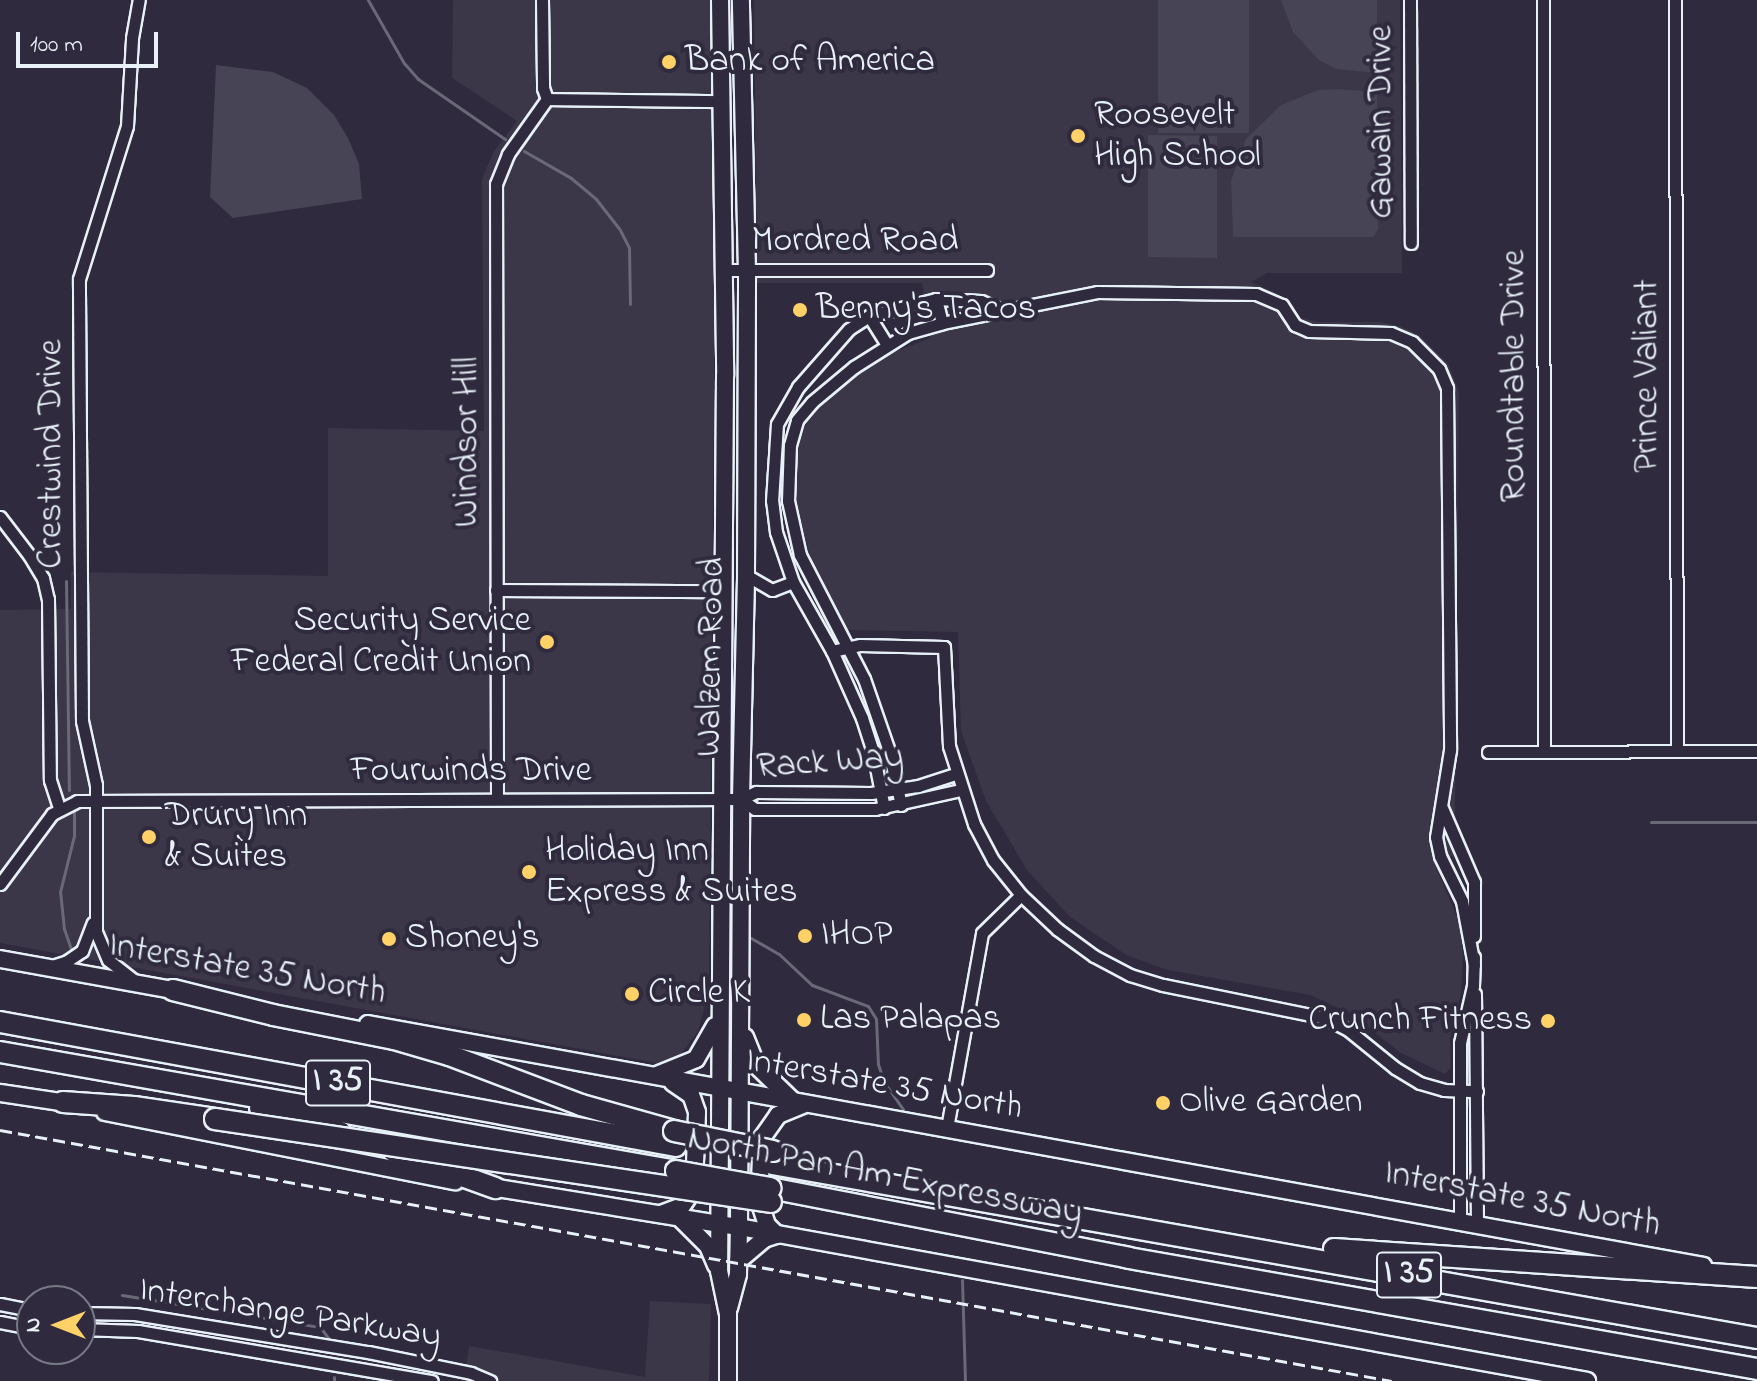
<!DOCTYPE html>
<html>
<head>
<meta charset="utf-8">
<style>
	body { margin:0 }
	#map { position:relative; width:1757px; height:1381px; overflow:hidden; background:#2f2a3d; font-family:"Indie Flower",sans-serif }
	div>[style] { position:absolute }
	[style*='--x'] { left:calc(var(--x)*1px); top:calc(var(--y)*1px); width:calc(var(--w)*1px); rotate:calc(var(--a)*1deg) }
	.built>* { inset:0; background:#3b3749 }
	.green>* { inset:0; background:#464455 }
	.stream>* { height:3px; margin:-1.5px; padding:0 1.5px; transform-origin:1.5px; border-radius:1.5px; background:#696978 }
	.roads { filter:drop-shadow(2px 0 #e8f1f8) drop-shadow(-2px 0 #e8f1f8) drop-shadow(0 2px #e8f1f8) drop-shadow(0 -2px #e8f1f8) }
	.minor>* { height:11px; margin:-5.5px; padding:0 5.5px; transform-origin:5.5px; border-radius:5.5px; background:#2f2a3d }
	.secondary>* { height:16px; margin:-8px; padding:0 8px; transform-origin:8px; border-radius:8px; background:#2f2a3d }
	.motorway>* { height:20px; margin:-10px; padding:0 10px; transform-origin:10px; border-radius:10px; background:#2f2a3d }
	.rail>* { height:3px; margin-top:-1.5px; transform-origin:0; background:repeating-linear-gradient(90deg,#e8f1f8 0 12px,transparent 0 18px) }
	.bridges { filter:drop-shadow(2px 0 #e8f1f8) drop-shadow(-2px 0 #e8f1f8) drop-shadow(0 2px #e8f1f8) drop-shadow(0 -2px #e8f1f8) }
	.motorway-bridge>* { height:20px; margin:-10px; padding:0 10px; transform-origin:10px; border-radius:10px; background:#2f2a3d }
	.dots>* { width:22px; height:22px; translate:-50% -50%; box-sizing:border-box; border:4px solid #2f2a3d; border-radius:50% }
	span { translate:-50% -50%; white-space:nowrap; text-align:center; line-height:1.15; -webkit-text-stroke:8px #2f2a3d; paint-order:stroke }
	.shield-label span { padding:2px 6px; background:#2f2a3d; border:2px solid; border-radius:6px; -webkit-text-stroke-width:0 }
	.shield-label { font-size:34px; color:#e8f1f8; font-weight:700 }
	.poi-label { font-size:36px; color:#e8f1f8 }
	.left { translate:0 -50%; text-align:left }
	.right { translate:-100% -50%; text-align:right }
	.street-label { font-size:36px; color:#e8f1f8 }
	.north { position:absolute; left:16px; top:1285px; width:80px; height:80px; box-sizing:border-box; background:#2f2a3d; border:2px solid #797a88; border-radius:50%; rotate:270deg; font-size:22px; font-weight:700; line-height:32px; text-align:center; color:#e8f1f8 }
	.north::after { content:''; display:block; margin:auto; width:28px; height:36px; background:#ffd166; clip-path:polygon(50% 0,100% 100%,50% 72%,0 100%) }
	.scale { position:absolute; left:16px; top:32px; width:142px; height:36px; box-sizing:border-box; border:4px solid #e8f1f8; border-top:0; padding-left:10px; font-size:24px; line-height:28px; white-space:nowrap; color:#e8f1f8; -webkit-text-stroke:6px #2f2a3d; paint-order:stroke }
</style>
</head>
<body>
<div id="map">
	<div class="built">
		<div style="clip-path:polygon(453px 0,710px 0,715px 270px,709px 991px,698px 1031px,679px 1057px,657px 1063px,0 943px,0 610px,71px 609px,71px 572px,328px 576px,328px 428px,484px 431px,482px 179px,494px 151px,517px 121px,452px 78px)"></div>
		<div style="clip-path:polygon(754px 0,1400px 0,1402px 273px,1267px 273px,1251px 282px,1276px 293px,1300px 318px,1318px 322px,1380px 322px,1400px 326px,1419px 335px,1449px 365px,1459px 393px,1455px 817px,1467px 849px,1435px 865px,1459px 922px,1463px 956px,1461px 993px,1450px 1039px,1451px 1067px,1445px 1074px,1399px 1052px,1352px 1014px,1310px 995px,1168px 970px,1128px 956px,1070px 917px,1027px 870px,986px 801px,961px 731px,958px 632px,847px 630px,808px 550px,795px 497px,798px 437px,819px 404px,855px 374px,890px 354px,930px 338px,922px 283px,757px 283px)"></div>
		<div style="clip-path:polygon(650px 1301px,711px 1304px,709px 1381px,464px 1381px,469px 1346px,645px 1377px)"></div>
	</div>
	<div class="green">
		<div style="clip-path:polygon(1158px 0,1249px 0,1249px 133px,1158px 133px)"></div>
		<div style="clip-path:polygon(1281px 0,1377px 0,1377px 73px,1337px 69px,1319px 60px,1293px 32px)"></div>
		<div style="clip-path:polygon(216px 65px,273px 72px,307px 88px,334px 115px,348px 138px,359px 164px,362px 199px,233px 218px,210px 197px)"></div>
		<div style="clip-path:polygon(1338px 89px,1377px 92px,1378px 230px,1373px 237px,1233px 237px,1231px 181px,1246px 139px,1281px 105px,1318px 90px)"></div>
		<div style="clip-path:polygon(1148px 135px,1217px 136px,1217px 258px,1148px 257px)"></div>
	</div>
	<div class="stream">
		<div style="--x:368;--y:0;--w:73;--a:60.3"></div>
		<div style="--x:404;--y:63;--w:21;--a:49"></div>
		<div style="--x:418;--y:79;--w:106;--a:34.6"></div>
		<div style="--x:524;--y:151;--w:54;--a:29.9"></div>
		<div style="--x:571;--y:178;--w:33;--a:40"></div>
		<div style="--x:596;--y:199;--w:39;--a:52"></div>
		<div style="--x:620;--y:230;--w:20;--a:63"></div>
		<div style="--x:629;--y:248;--w:56;--a:89"></div>
		<div style="--x:66;--y:581;--w:209;--a:89.2"></div>
		<div style="--x:1651;--y:822;--w:106;--a:0"></div>
		<div style="--x:751;--y:938;--w:32;--a:30"></div>
		<div style="--x:779;--y:954;--w:45;--a:43.2"></div>
		<div style="--x:812;--y:985;--w:60;--a:20.6"></div>
		<div style="--x:868;--y:1006;--w:15;--a:58"></div>
		<div style="--x:876;--y:1019;--w:45;--a:87.5"></div>
		<div style="--x:878;--y:1064;--w:19;--a:72"></div>
		<div style="--x:884;--y:1082;--w:33;--a:55"></div>
		<div style="--x:71;--y:949;--w:21;--a:-109"></div>
		<div style="--x:64;--y:929;--w:37;--a:-96"></div>
		<div style="--x:60;--y:892;--w:58;--a:-76"></div>
		<div style="--x:74;--y:836;--w:24;--a:-90"></div>
		<div style="--x:962;--y:1280;--w:101;--a:88.3"></div>
		<div style="--x:122;--y:1295;--w:201;--a:9.2"></div>
		<div style="--x:320;--y:1327;--w:15;--a:53"></div>
		<div style="--x:334;--y:1377;--w:4;--a:90"></div>
	</div>
	<div class="roads">
		<div class="minor">
			<div style="--x:542;--y:0;--w:88;--a:89.3"></div>
			<div style="--x:543;--y:88;--w:12;--a:70"></div>
			<div style="--x:1410;--y:0;--w:243;--a:89.8"></div>
			<div style="--x:1543;--y:0;--w:752;--a:89.92"></div>
			<div style="--x:1675;--y:0;--w:751;--a:89.85"></div>
			<div style="--x:547;--y:99;--w:174;--a:0.7"></div>
			<div style="--x:723;--y:270;--w:264;--a:0"></div>
			<div style="--x:936;--y:299;--w:25;--a:76"></div>
			<div style="--x:869;--y:316;--w:34;--a:58"></div>
			<div style="--x:0;--y:517;--w:48;--a:52.7"></div>
			<div style="--x:29;--y:555;--w:27;--a:59"></div>
			<div style="--x:43;--y:578;--w:22;--a:77"></div>
			<div style="--x:48;--y:599;--w:181;--a:89.4"></div>
			<div style="--x:50;--y:780;--w:29;--a:72"></div>
			<div style="--x:746;--y:575;--w:30;--a:30"></div>
			<div style="--x:772;--y:590;--w:22;--a:-21"></div>
			<div style="--x:496;--y:590;--w:228;--a:0.3"></div>
			<div style="--x:832;--y:651;--w:29;--a:-12"></div>
			<div style="--x:860;--y:645;--w:84;--a:1.4"></div>
			<div style="--x:944;--y:647;--w:99;--a:87.1"></div>
			<div style="--x:949;--y:746;--w:82;--a:72.2"></div>
			<div style="--x:974;--y:824;--w:41;--a:62.2"></div>
			<div style="--x:993;--y:860;--w:45;--a:51.3"></div>
			<div style="--x:1021;--y:895;--w:50;--a:43.4"></div>
			<div style="--x:1057;--y:929;--w:46;--a:36.1"></div>
			<div style="--x:1094;--y:956;--w:41;--a:27.8"></div>
			<div style="--x:1130;--y:975;--w:34;--a:17"></div>
			<div style="--x:1163;--y:985;--w:165;--a:11.5"></div>
			<div style="--x:1325;--y:1018;--w:25;--a:27"></div>
			<div style="--x:1347;--y:1029;--w:62;--a:39.1"></div>
			<div style="--x:1395;--y:1068;--w:29;--a:31"></div>
			<div style="--x:1420;--y:1083;--w:25;--a:16"></div>
			<div style="--x:1444;--y:1090;--w:33;--a:2"></div>
			<div style="--x:1488;--y:752;--w:269;--a:-0.2"></div>
			<div style="--x:497;--y:799;--w:615;--a:-90.09"></div>
			<div style="--x:496;--y:184;--w:32;--a:-68"></div>
			<div style="--x:508;--y:154;--w:67;--a:-54.7"></div>
			<div style="--x:741;--y:799;--w:17;--a:36"></div>
			<div style="--x:755;--y:809;--w:120;--a:0"></div>
			<div style="--x:875;--y:809;--w:88;--a:-12.5"></div>
			<div style="--x:901;--y:805;--w:55;--a:-102.5"></div>
			<div style="--x:889;--y:751;--w:76;--a:-109.1"></div>
			<div style="--x:864;--y:679;--w:140;--a:-117.3"></div>
			<div style="--x:800;--y:555;--w:55;--a:-102.5"></div>
			<div style="--x:788;--y:501;--w:56;--a:-88"></div>
			<div style="--x:790;--y:445;--w:26;--a:-74"></div>
			<div style="--x:797;--y:420;--w:23;--a:-50"></div>
			<div style="--x:812;--y:402;--w:55;--a:-39.8"></div>
			<div style="--x:854;--y:367;--w:64;--a:-32.2"></div>
			<div style="--x:908;--y:333;--w:35;--a:-16"></div>
			<div style="--x:942;--y:323;--w:158;--a:-11.3"></div>
			<div style="--x:1097;--y:292;--w:159;--a:0.7"></div>
			<div style="--x:1256;--y:294;--w:28;--a:23"></div>
			<div style="--x:1282;--y:305;--w:24;--a:57"></div>
			<div style="--x:1295;--y:325;--w:15;--a:23"></div>
			<div style="--x:1309;--y:331;--w:82;--a:1.4"></div>
			<div style="--x:1391;--y:333;--w:23;--a:23"></div>
			<div style="--x:1412;--y:342;--w:38;--a:45"></div>
			<div style="--x:1439;--y:369;--w:21;--a:67"></div>
			<div style="--x:1447;--y:388;--w:362;--a:89.5"></div>
			<div style="--x:1450;--y:750;--w:88;--a:99.1"></div>
			<div style="--x:1436;--y:837;--w:19;--a:78"></div>
			<div style="--x:1440;--y:856;--w:50;--a:63.9"></div>
			<div style="--x:1462;--y:901;--w:65;--a:79.4"></div>
			<div style="--x:884;--y:808;--w:57;--a:-101.1"></div>
			<div style="--x:873;--y:752;--w:36;--a:-108"></div>
			<div style="--x:862;--y:718;--w:73;--a:-114.1"></div>
			<div style="--x:832;--y:651;--w:79;--a:-119.5"></div>
			<div style="--x:793;--y:582;--w:53;--a:-108.8"></div>
			<div style="--x:776;--y:532;--w:31;--a:-97"></div>
			<div style="--x:772;--y:501;--w:77;--a:-86.3"></div>
			<div style="--x:777;--y:424;--w:43;--a:-60.4"></div>
			<div style="--x:798;--y:387;--w:77;--a:-48.7"></div>
			<div style="--x:849;--y:329;--w:24;--a:-33"></div>
			<div style="--x:869;--y:316;--w:69;--a:-14.2"></div>
			<div style="--x:936;--y:299;--w:45;--a:2.5"></div>
			<div style="--x:981;--y:301;--w:20;--a:24"></div>
			<div style="--x:1442;--y:808;--w:81;--a:66.6"></div>
			<div style="--x:1474;--y:882;--w:54;--a:90"></div>
			<div style="--x:0;--y:884;--w:87;--a:-53.4"></div>
			<div style="--x:52;--y:814;--w:28;--a:-27"></div>
			<div style="--x:77;--y:801;--w:664;--a:-0.17"></div>
			<div style="--x:741;--y:799;--w:17;--a:-25"></div>
			<div style="--x:756;--y:792;--w:115;--a:0.5"></div>
			<div style="--x:871;--y:793;--w:48;--a:-8.5"></div>
			<div style="--x:918;--y:786;--w:40;--a:-18"></div>
			<div style="--x:49;--y:967;--w:19;--a:-18"></div>
			<div style="--x:67;--y:961;--w:18;--a:-34"></div>
			<div style="--x:82;--y:951;--w:30;--a:-69"></div>
			<div style="--x:135;--y:981;--w:34;--a:-142"></div>
			<div style="--x:108;--y:960;--w:30;--a:-113"></div>
			<div style="--x:96;--y:932;--w:147;--a:-90"></div>
			<div style="--x:96;--y:785;--w:66;--a:-102.3"></div>
			<div style="--x:82;--y:721;--w:442;--a:-90.4"></div>
			<div style="--x:79;--y:279;--w:160;--a:-72.6"></div>
			<div style="--x:127;--y:126;--w:88;--a:-86.7"></div>
			<div style="--x:132;--y:38;--w:39;--a:-80"></div>
			<div style="--x:1475;--y:994;--w:229;--a:89.5"></div>
			<div style="--x:947;--y:1128;--w:198;--a:-79.8"></div>
			<div style="--x:982;--y:933;--w:54;--a:-44.3"></div>
			<div style="--x:1460;--y:1220;--w:177;--a:-90"></div>
			<div style="--x:1460;--y:1043;--w:58;--a:-77.2"></div>
			<div style="--x:1473;--y:986;--w:29;--a:-88"></div>
			<div style="--x:0;--y:1304;--w:33;--a:11"></div>
			<div style="--x:80;--y:1313;--w:55;--a:1"></div>
			<div style="--x:135;--y:1314;--w:236;--a:9.3"></div>
			<div style="--x:368;--y:1352;--w:105;--a:11.5"></div>
			<div style="--x:471;--y:1373;--w:21;--a:23"></div>
			<div style="--x:0;--y:1322;--w:33;--a:11"></div>
			<div style="--x:80;--y:1329;--w:58;--a:2"></div>
			<div style="--x:138;--y:1331;--w:298;--a:9.7"></div>
		</div>
		<div class="secondary">
			<div style="--x:720;--y:0;--w:376;--a:89.2"></div>
			<div style="--x:725;--y:376;--w:895;--a:90.38"></div>
			<div style="--x:719;--y:1271;--w:44;--a:78.2"></div>
			<div style="--x:728;--y:1314;--w:67;--a:90"></div>
			<div style="--x:0;--y:959;--w:186;--a:10.2"></div>
			<div style="--x:368;--y:1024;--w:1357;--a:10.27"></div>
			<div style="--x:745;--y:1037;--w:31;--a:68"></div>
			<div style="--x:757;--y:1066;--w:49;--a:44.2"></div>
			<div style="--x:657;--y:1075;--w:42;--a:-22.3"></div>
			<div style="--x:696;--y:1059;--w:38;--a:-60"></div>
			<div style="--x:0;--y:1093;--w:75;--a:8.5"></div>
			<div style="--x:105;--y:1112;--w:357;--a:11.2"></div>
			<div style="--x:485;--y:1186;--w:257;--a:9.2"></div>
			<div style="--x:739;--y:1227;--w:862;--a:10.29"></div>
			<div style="--x:661;--y:1214;--w:22;--a:-21"></div>
			<div style="--x:682;--y:1206;--w:22;--a:-56"></div>
			<div style="--x:694;--y:1188;--w:76;--a:-87.7"></div>
			<div style="--x:697;--y:1112;--w:18;--a:-109"></div>
			<div style="--x:691;--y:1095;--w:22;--a:-146"></div>
			<div style="--x:680;--y:1218;--w:40;--a:45"></div>
			<div style="--x:708;--y:1246;--w:21;--a:67"></div>
			<div style="--x:777;--y:1235;--w:14;--a:-135"></div>
			<div style="--x:767;--y:1225;--w:25;--a:-108"></div>
			<div style="--x:759;--y:1201;--w:63;--a:-87.3"></div>
			<div style="--x:762;--y:1138;--w:28;--a:-55"></div>
			<div style="--x:778;--y:1115;--w:27;--a:-22"></div>
			<div style="--x:738;--y:1261;--w:34;--a:-40"></div>
			<div style="--x:764;--y:1239;--w:13;--a:-18"></div>
			<div style="--x:729;--y:1308;--w:35;--a:-75"></div>
			<div style="--x:738;--y:1274;--w:47;--a:-88.8"></div>
			<div style="--x:739;--y:1227;--w:428;--a:-89.7"></div>
			<div style="--x:741;--y:799;--w:224;--a:-88.7"></div>
			<div style="--x:746;--y:575;--w:304;--a:-89.8"></div>
			<div style="--x:747;--y:271;--w:271;--a:-91.3"></div>
		</div>
		<div class="motorway">
			<div style="--x:173;--y:990;--w:103;--a:14"></div>
			<div style="--x:273;--y:1015;--w:123;--a:11.2"></div>
			<div style="--x:394;--y:1039;--w:57;--a:16.2"></div>
			<div style="--x:449;--y:1055;--w:141;--a:20.7"></div>
			<div style="--x:581;--y:1105;--w:97;--a:15.6"></div>
			<div style="--x:0;--y:1022;--w:687;--a:10.39"></div>
			<div style="--x:0;--y:1052;--w:686;--a:9.98"></div>
			<div style="--x:63;--y:1102;--w:71;--a:4"></div>
			<div style="--x:134;--y:1107;--w:82;--a:8.4"></div>
			<div style="--x:260;--y:1108;--w:84;--a:16.7"></div>
			<div style="--x:393;--y:1151;--w:109;--a:19.9"></div>
			<div style="--x:772;--y:1164;--w:1000;--a:10.02"></div>
			<div style="--x:770;--y:1188;--w:366;--a:11"></div>
			<div style="--x:1129;--y:1258;--w:638;--a:10.02"></div>
			<div style="--x:1334;--y:1249;--w:424;--a:3.8"></div>
		</div>
	</div>
	<div class="rail">
		<div style="--x:0;--y:1130;--w:1414;--a:10.22"></div>
	</div>
	<div class="bridges">
		<div class="motorway-bridge">
			<div style="--x:215;--y:1119;--w:562;--a:8.49"></div>
			<div style="--x:674;--y:1131;--w:101;--a:11.4"></div>
			<div style="--x:676;--y:1171;--w:96;--a:10.3"></div>
		</div>
	</div>
	<div class="dots">
		<div style="left:669px;top:62px;background:#ffd166"></div>
		<div style="left:1078px;top:136px;background:#ffd166"></div>
		<div style="left:800px;top:310px;background:#ffd166"></div>
		<div style="left:547px;top:642px;background:#ffd166"></div>
		<div style="left:149px;top:837px;background:#ffd166"></div>
		<div style="left:529px;top:872px;background:#ffd166"></div>
		<div style="left:805px;top:936px;background:#ffd166"></div>
		<div style="left:389px;top:939px;background:#ffd166"></div>
		<div style="left:632px;top:994px;background:#ffd166"></div>
		<div style="left:804px;top:1020px;background:#ffd166"></div>
		<div style="left:1548px;top:1021px;background:#ffd166"></div>
		<div style="left:1163px;top:1103px;background:#ffd166"></div>
	</div>
	<div class="shield-label">
		<span style="left:338px;top:1083px">I 35</span>
		<span style="left:1409px;top:1275px">I 35</span>
	</div>
	<div class="poi-label">
		<span class="left" style="left:685px;top:62px">Bank of America</span>
		<span class="left" style="left:1094px;top:136px">Roosevelt<br>High School</span>
		<span class="left" style="left:816px;top:310px">Benny's Tacos</span>
		<span class="right" style="left:531px;top:642px">Security Service<br>Federal Credit Union</span>
		<span class="left" style="left:165px;top:837px">Drury Inn<br>&amp; Suites</span>
		<span class="left" style="left:545px;top:872px">Holiday Inn<br>Express &amp; Suites</span>
		<span class="left" style="left:821px;top:936px">IHOP</span>
		<span class="left" style="left:405px;top:939px">Shoney's</span>
		<span class="left" style="left:648px;top:994px">Circle K</span>
		<span class="left" style="left:820px;top:1020px">Las Palapas</span>
		<span class="right" style="left:1532px;top:1021px">Crunch Fitness</span>
		<span class="left" style="left:1179px;top:1103px">Olive Garden</span>
	</div>
	<div class="street-label">
		<span style="left:1382px;top:122px;rotate:-90deg">Gawain Drive</span>
		<span style="left:855px;top:242px">Mordred Road</span>
		<span style="left:1515px;top:376px;rotate:-90deg">Roundtable Drive</span>
		<span style="left:1648px;top:376px;rotate:-90deg">Prince Valiant</span>
		<span style="left:468px;top:442px;rotate:-90deg">Windsor Hill</span>
		<span style="left:52px;top:454px;rotate:-90deg">Crestwind Drive</span>
		<span style="left:712px;top:657px;rotate:-89deg">Walzem Road</span>
		<span style="left:830px;top:763px;rotate:-4deg">Rack Way</span>
		<span style="left:471px;top:772px">Fourwinds Drive</span>
		<span style="left:247px;top:970px;rotate:10deg">Interstate 35 North</span>
		<span style="left:884px;top:1085px;rotate:10deg">Interstate 35 North</span>
		<span style="left:885px;top:1177px;rotate:11deg">North Pan Am Expressway</span>
		<span style="left:1522px;top:1200px;rotate:11deg">Interstate 35 North</span>
		<span style="left:290px;top:1314px;rotate:9deg">Interchange Parkway</span>
	</div>
	<div class="north">N</div>
	<div class="scale">100 m</div>
</div>
</body>
</html>
